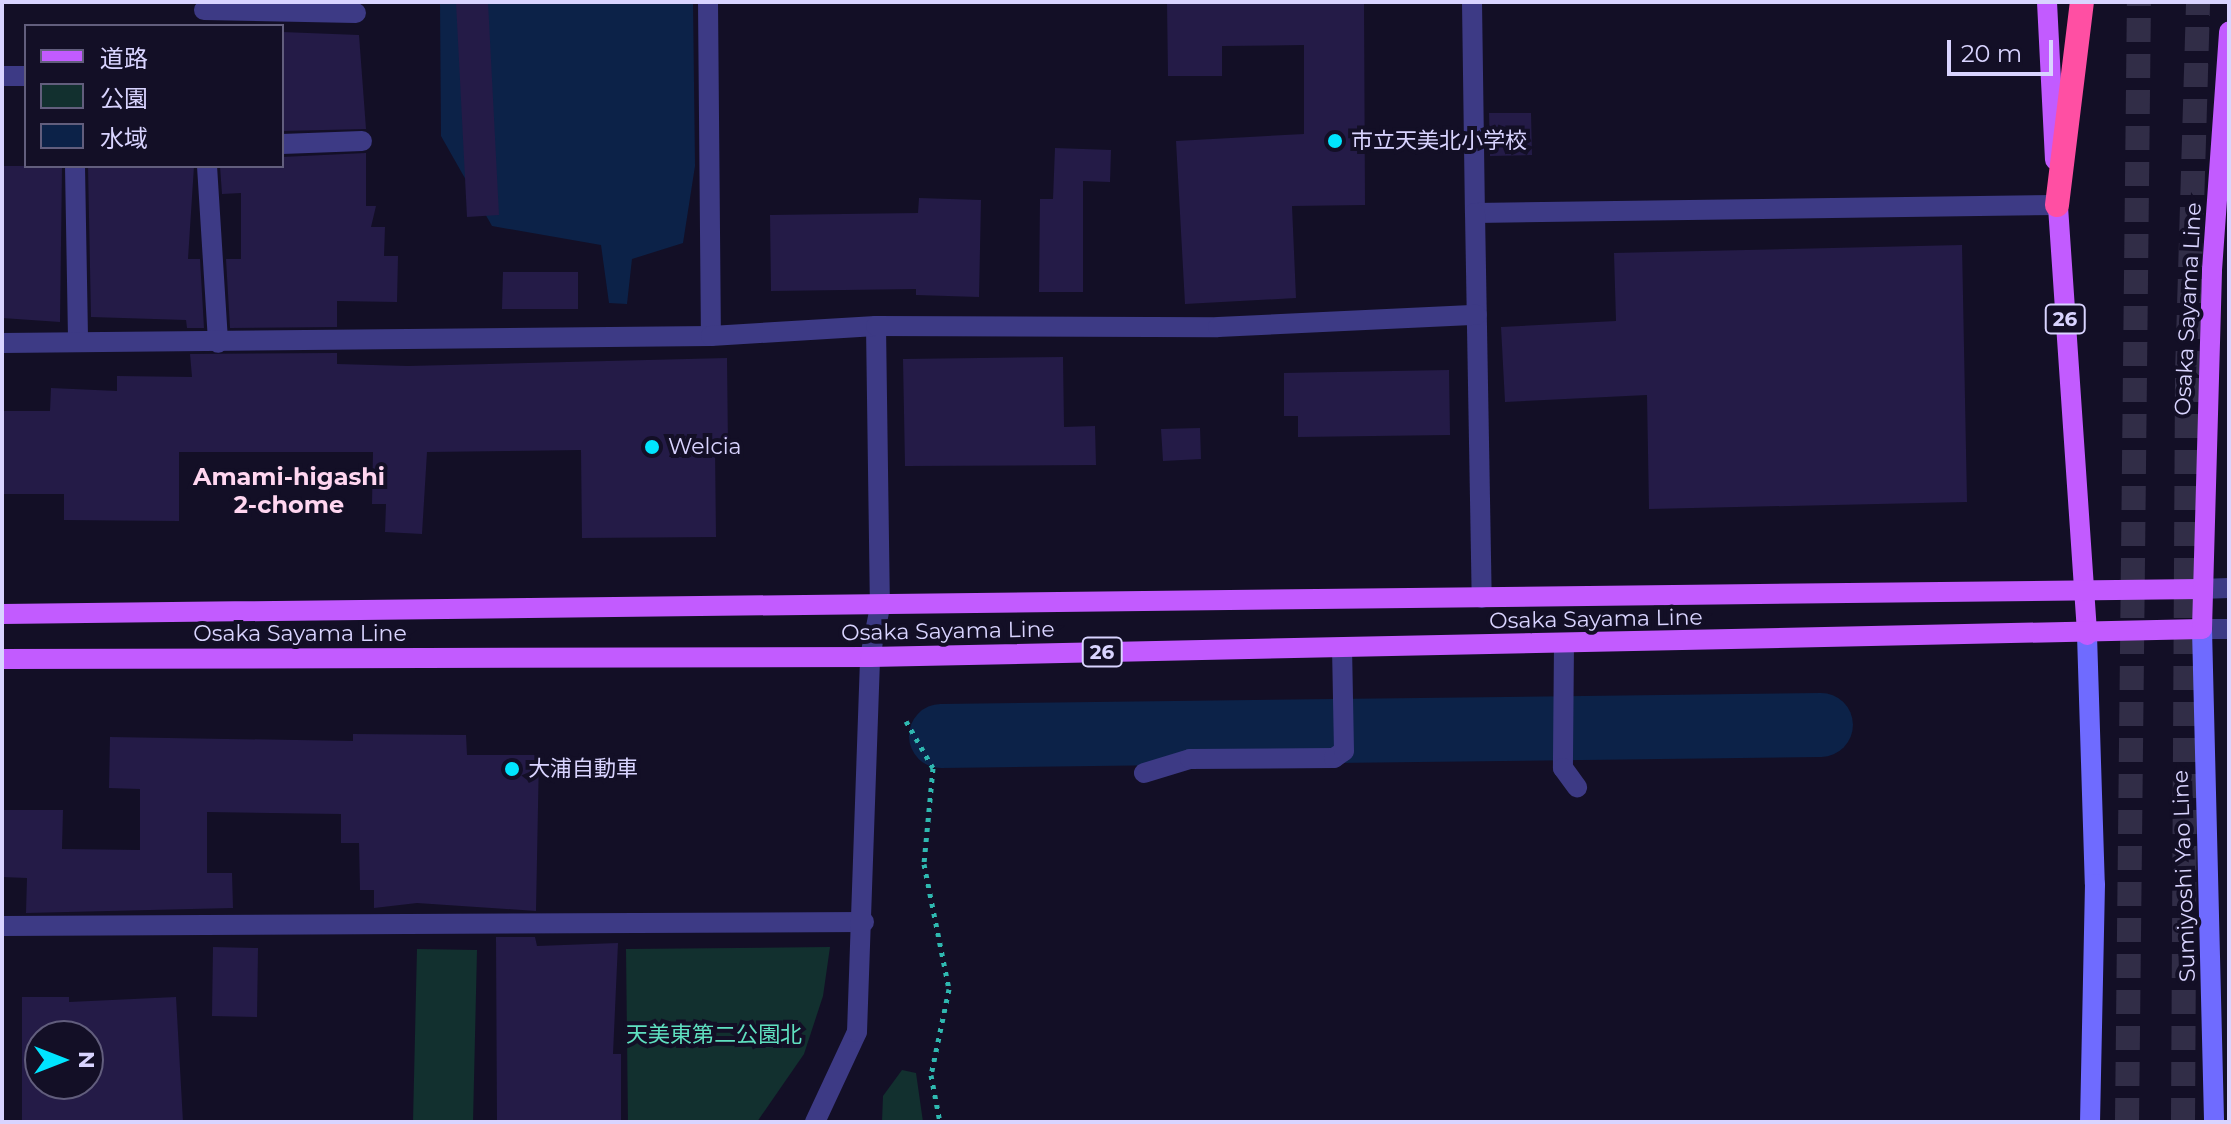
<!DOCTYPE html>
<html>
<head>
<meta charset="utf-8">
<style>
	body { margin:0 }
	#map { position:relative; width:2231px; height:1124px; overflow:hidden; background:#130f26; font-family:Montserrat,"Noto Sans JP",sans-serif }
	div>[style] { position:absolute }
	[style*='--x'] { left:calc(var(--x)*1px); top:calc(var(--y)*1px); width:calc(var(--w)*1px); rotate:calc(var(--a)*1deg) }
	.green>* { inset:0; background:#12302f }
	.water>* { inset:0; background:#0c2248 }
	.river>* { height:64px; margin:-32px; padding:0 32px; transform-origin:32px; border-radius:32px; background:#0c2248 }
	.building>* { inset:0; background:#241b47 }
	.motorway-tunnel>* { height:24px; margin-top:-12px; transform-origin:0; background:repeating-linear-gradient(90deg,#312d47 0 24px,transparent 0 36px) }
	.path>* { height:5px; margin-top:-2.5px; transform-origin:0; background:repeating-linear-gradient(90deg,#2fb8b0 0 4px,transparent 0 10px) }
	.service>* { height:20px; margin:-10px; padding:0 10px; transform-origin:10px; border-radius:10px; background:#3d3a85 }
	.minor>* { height:20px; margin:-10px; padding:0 10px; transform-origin:10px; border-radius:10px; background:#3d3a85 }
	.tertiary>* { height:20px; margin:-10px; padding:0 10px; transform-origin:10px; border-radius:10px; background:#3d3a85 }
	.secondary>* { height:20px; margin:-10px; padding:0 10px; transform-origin:10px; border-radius:10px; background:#6f6bff }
	.primary>* { height:20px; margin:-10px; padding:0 10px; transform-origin:10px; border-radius:10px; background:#c25bff }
	.motorway>* { height:24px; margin:-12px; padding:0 12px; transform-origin:12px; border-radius:12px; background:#ff4fa3 }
	.dots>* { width:22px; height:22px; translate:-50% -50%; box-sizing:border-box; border:4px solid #130f26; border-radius:50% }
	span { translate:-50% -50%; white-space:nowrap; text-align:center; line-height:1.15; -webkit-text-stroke:8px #130f26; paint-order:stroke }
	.shield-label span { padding:2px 6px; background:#130f26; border:2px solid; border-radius:6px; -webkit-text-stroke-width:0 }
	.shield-label { font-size:20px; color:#d9d4ff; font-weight:700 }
	.poi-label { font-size:22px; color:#d9d4ff }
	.left { translate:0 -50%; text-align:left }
	.street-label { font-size:22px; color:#d9d4ff }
	.park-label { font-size:22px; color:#5fe0c0 }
	.neighbourhood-label { font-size:24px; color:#ffd6f0; font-weight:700 }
	.frame { position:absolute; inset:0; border:4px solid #d9d4ff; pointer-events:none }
	.legend { position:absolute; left:24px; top:24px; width:260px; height:144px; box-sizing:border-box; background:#130f26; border:2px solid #625e7d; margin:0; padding:10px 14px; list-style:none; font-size:24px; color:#d9d4ff }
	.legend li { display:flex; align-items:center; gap:16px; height:40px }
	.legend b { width:40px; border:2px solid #625e7d }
	.north { position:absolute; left:24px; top:1020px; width:80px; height:80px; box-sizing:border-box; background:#130f26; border:2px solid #625e7d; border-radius:50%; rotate:90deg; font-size:22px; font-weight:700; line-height:32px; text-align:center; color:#d9d4ff }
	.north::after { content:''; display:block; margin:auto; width:28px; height:36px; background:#00e5ff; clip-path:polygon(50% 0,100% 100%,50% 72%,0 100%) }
	.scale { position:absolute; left:1947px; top:40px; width:106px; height:36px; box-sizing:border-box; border:4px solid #d9d4ff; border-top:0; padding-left:10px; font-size:24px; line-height:28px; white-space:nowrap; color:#d9d4ff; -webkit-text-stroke:6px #130f26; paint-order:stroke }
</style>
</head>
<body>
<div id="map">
	<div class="green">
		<div style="clip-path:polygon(830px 947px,823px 996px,804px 1054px,757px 1122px,628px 1122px,626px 949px)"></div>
		<div style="clip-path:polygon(417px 949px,477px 950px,473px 1122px,413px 1122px)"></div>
		<div style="clip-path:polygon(902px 1070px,916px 1073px,923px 1122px,882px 1122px,883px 1096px)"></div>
	</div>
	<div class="water">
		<div style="clip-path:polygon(440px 2px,693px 2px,695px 166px,683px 243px,632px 259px,627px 304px,609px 303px,601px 245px,492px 226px,441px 136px)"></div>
	</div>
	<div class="river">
		<div style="--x:941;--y:736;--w:880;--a:-0.72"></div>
	</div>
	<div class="building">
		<div style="clip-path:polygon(456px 2px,488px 2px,499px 215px,467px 217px)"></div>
		<div style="clip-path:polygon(1167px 2px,1364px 2px,1365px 205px,1292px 206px,1296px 298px,1185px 304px,1176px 141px,1304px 134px,1304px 45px,1222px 46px,1222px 76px,1168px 76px)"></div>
		<div style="clip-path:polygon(282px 32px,359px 35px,366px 129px,282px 131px)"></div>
		<div style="clip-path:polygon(1489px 113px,1531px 113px,1532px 155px,1490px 156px)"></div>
		<div style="clip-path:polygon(1055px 148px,1111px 150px,1110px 182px,1083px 181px,1083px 292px,1039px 292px,1040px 199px,1053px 199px)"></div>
		<div style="clip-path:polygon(366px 153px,366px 206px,376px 206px,371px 227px,385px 227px,384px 256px,398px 256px,397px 302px,337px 301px,337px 327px,230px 328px,226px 259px,241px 259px,241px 193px,222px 194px,220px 166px,282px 166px,282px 157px)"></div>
		<div style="clip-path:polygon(2px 166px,62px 166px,60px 322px,2px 318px)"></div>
		<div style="clip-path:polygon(88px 166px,194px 166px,188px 259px,200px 259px,204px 328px,187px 328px,186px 320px,91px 317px)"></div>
		<div style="clip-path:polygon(919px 198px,981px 200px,979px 297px,916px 295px,916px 289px,771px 291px,770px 215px,918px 213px)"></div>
		<div style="clip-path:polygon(1962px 245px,1967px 502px,1649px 509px,1647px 395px,1505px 402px,1501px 327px,1616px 321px,1614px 253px)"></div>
		<div style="clip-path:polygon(503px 272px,578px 272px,578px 309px,502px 309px)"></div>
		<div style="clip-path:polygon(337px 353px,337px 364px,408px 366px,727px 358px,728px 448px,715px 448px,716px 537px,582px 538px,581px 450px,427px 452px,422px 534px,385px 532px,386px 504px,372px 504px,373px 452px,179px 452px,179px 521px,64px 520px,64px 494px,2px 494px,2px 411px,50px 411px,51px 388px,117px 391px,117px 376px,192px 377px,190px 354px)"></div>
		<div style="clip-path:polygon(1063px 357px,1064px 427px,1095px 426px,1096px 465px,905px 466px,903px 359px)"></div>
		<div style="clip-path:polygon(1449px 370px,1450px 435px,1298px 437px,1298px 416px,1284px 416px,1284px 373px)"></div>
		<div style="clip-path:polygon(1200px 428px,1201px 459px,1163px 461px,1161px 429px)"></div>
		<div style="clip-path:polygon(353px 734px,466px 735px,467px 755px,539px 755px,536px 911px,417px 903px,374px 908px,374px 890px,360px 890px,359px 843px,341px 843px,341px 814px,207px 812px,207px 873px,232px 873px,233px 908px,26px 913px,27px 878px,2px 877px,2px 810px,63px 810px,62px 849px,140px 850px,140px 789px,109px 788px,110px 737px,353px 741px)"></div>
		<div style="clip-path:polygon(496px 937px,535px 937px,537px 946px,618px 943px,613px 1054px,621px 1054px,621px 1122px,497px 1122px)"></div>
		<div style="clip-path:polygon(213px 947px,258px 948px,257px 1017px,212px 1016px)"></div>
		<div style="clip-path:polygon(evenodd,22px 997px,69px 997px,69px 1002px,176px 997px,183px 1122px,22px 1122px,22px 997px,40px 1036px,88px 1036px,88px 1084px,40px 1084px,40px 1036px)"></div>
	</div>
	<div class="motorway-tunnel">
		<div style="--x:2127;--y:1122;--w:1120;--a:-89.39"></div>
		<div style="--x:2183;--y:1122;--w:747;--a:-89.69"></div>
		<div style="--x:2187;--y:375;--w:373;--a:-88.3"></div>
	</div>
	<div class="path">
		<div style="--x:906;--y:721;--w:54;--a:60.1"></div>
		<div style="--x:933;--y:768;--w:96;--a:95.4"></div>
		<div style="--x:924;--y:864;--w:127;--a:78.7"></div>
		<div style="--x:949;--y:989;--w:88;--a:101.8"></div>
		<div style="--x:931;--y:1075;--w:48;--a:79.2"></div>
	</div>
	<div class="service">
		<div style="--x:1564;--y:643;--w:125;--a:90.5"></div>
		<div style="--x:1563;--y:768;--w:24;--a:54"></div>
		<div style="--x:1144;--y:773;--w:48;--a:-16.9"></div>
		<div style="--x:1190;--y:759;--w:144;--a:-0.4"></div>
		<div style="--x:1334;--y:758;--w:12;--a:-35"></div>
		<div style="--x:1344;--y:751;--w:103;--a:-91.1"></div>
	</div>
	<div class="minor">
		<div style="--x:708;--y:2;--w:334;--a:89.5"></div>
		<div style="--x:1472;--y:2;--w:211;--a:89.2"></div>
		<div style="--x:1475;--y:213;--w:582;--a:-0.79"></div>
		<div style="--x:204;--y:10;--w:152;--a:1.1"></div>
		<div style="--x:2;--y:76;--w:24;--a:0"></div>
		<div style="--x:282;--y:144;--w:80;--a:-2.1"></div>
		<div style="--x:75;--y:166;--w:176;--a:89"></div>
		<div style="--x:207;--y:166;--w:177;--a:86.4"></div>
		<div style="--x:1475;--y:213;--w:385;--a:89"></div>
		<div style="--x:876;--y:326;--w:281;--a:89.2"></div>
		<div style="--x:2;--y:343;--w:709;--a:-0.57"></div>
		<div style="--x:711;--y:336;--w:165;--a:-3.5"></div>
		<div style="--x:876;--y:326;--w:342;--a:0.2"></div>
		<div style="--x:1218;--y:327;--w:259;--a:-2.7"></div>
		<div style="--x:2;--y:926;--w:862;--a:-0.27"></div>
	</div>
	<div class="tertiary">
		<div style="--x:2201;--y:589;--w:28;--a:-2"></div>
		<div style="--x:2202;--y:629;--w:27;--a:0"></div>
		<div style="--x:815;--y:1122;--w:99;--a:-65"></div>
		<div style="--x:857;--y:1032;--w:375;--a:-88"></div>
		<div style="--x:870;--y:657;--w:51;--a:-78.7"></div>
	</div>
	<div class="secondary">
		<div style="--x:2202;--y:629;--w:493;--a:88.6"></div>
		<div style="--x:2087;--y:635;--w:249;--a:88.2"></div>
		<div style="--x:2095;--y:884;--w:238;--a:91.2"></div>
	</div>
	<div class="primary">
		<div style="--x:2047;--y:2;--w:158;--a:87.1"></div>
		<div style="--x:2057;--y:192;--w:444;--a:86.1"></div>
		<div style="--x:2;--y:614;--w:2199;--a:-0.65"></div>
		<div style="--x:2;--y:659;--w:868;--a:-0.13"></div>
		<div style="--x:870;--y:657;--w:1332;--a:-1.2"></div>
		<div style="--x:2202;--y:629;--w:359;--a:-88.4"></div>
		<div style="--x:2212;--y:270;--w:239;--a:-85.9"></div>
	</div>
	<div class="motorway">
		<div style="--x:2057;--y:205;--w:205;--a:-83"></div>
	</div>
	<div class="dots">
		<div style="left:1335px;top:141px;background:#00e5ff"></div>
		<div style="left:652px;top:447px;background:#00e5ff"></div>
		<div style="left:512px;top:769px;background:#00e5ff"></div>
	</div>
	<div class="shield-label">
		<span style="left:2065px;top:319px">26</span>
		<span style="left:1102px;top:652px">26</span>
	</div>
	<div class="poi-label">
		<span class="left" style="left:1351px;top:141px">市立天美北小学校</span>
		<span class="left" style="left:668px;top:447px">Welcia</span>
		<span class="left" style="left:528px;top:769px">大浦自動車</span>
	</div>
	<div class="street-label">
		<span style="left:2188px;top:309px;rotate:-87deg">Osaka Sayama Line</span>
		<span style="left:1596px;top:619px;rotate:-1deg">Osaka Sayama Line</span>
		<span style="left:948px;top:631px;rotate:-1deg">Osaka Sayama Line</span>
		<span style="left:300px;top:634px">Osaka Sayama Line</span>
		<span style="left:2184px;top:876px;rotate:-92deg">Sumiyoshi Yao Line</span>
	</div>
	<div class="park-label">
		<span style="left:714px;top:1035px">天美東第二公園北</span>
	</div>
	<div class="neighbourhood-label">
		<span style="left:289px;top:491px">Amami-higashi<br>2-chome</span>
	</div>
	<div class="frame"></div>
	<ul class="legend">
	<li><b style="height:10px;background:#c25bff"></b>道路</li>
	<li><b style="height:22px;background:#12302f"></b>公園</li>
	<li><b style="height:22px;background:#0c2248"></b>水域</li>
	</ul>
	<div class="north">N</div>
	<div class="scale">20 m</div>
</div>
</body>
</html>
